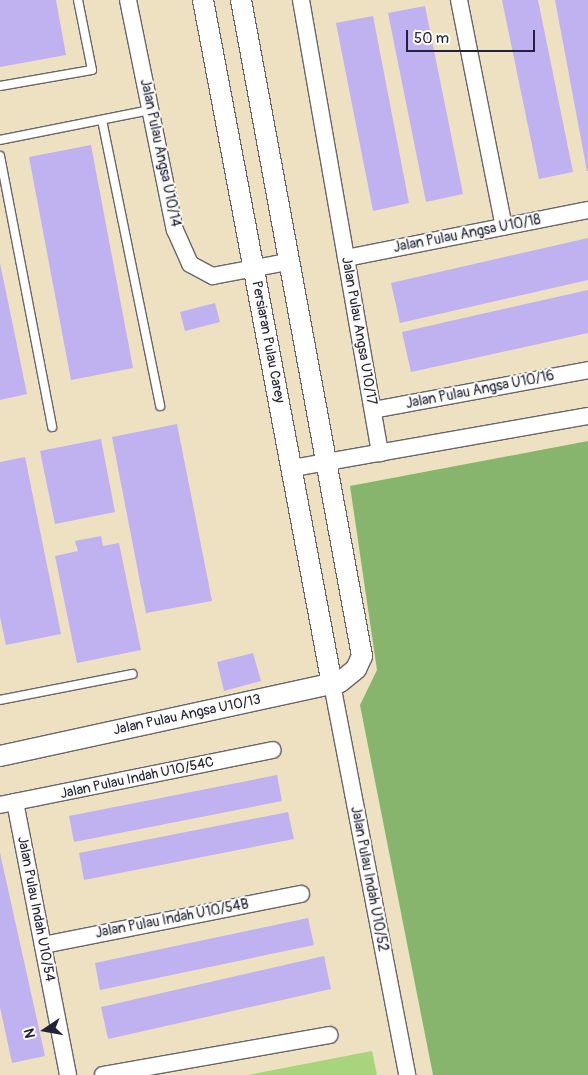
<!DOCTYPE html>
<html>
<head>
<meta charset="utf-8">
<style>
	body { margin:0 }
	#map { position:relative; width:588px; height:1075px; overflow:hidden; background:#ede1c1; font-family:Pangolin,sans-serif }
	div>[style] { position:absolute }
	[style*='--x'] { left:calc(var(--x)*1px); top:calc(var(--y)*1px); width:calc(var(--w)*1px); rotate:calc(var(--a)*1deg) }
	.green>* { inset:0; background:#aad37e }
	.forest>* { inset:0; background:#87b56d }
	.building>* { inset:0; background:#c0b1f1 }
	.roads { filter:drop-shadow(1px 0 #69656a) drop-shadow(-1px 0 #69656a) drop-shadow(0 1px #69656a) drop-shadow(0 -1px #69656a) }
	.service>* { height:8px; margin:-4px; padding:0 4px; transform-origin:4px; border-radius:4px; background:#fff }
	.minor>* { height:16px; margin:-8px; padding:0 8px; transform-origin:8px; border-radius:8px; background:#fff }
	.tertiary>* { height:20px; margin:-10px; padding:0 10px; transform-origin:10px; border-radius:10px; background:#fff }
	span { translate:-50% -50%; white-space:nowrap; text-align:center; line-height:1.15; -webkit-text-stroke:4px #fdfcf7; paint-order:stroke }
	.street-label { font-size:14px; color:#22223b }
	.north { position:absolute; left:20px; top:1005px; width:50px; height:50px; -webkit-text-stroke:4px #fdfcf7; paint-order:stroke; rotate:258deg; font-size:14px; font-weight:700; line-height:20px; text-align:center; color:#22223b }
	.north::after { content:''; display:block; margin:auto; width:18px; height:22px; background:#22223b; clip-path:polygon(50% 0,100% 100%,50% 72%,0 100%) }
	.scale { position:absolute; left:406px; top:30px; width:129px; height:22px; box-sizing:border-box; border:2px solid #22223b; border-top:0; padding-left:6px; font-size:15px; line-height:18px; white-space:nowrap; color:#22223b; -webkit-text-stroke:4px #fdfcf7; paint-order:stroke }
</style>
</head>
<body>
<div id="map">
	<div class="green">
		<div style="clip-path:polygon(372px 1051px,377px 1075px,248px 1075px)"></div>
	</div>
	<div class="forest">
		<div style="clip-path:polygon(588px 441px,588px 1075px,433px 1075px,360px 705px,377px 670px,350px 486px)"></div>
	</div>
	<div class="building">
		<div style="clip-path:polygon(0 0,56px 0,66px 55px,0 67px)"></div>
		<div style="clip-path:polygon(502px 0,538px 0,573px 172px,539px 179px)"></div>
		<div style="clip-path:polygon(555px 0,588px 0,588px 171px,587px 171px)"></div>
		<div style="clip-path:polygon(425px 6px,463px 194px,426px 202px,388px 13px)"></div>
		<div style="clip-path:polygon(373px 16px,409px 203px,373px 211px,336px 23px)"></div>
		<div style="clip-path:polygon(91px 145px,133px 368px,71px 380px,29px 157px)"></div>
		<div style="clip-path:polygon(588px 238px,588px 280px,400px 323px,391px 283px)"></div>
		<div style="clip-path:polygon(0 263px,27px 394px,0 400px)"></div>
		<div style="clip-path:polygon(588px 290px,588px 333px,411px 372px,402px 332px)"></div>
		<div style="clip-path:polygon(215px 303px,220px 322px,185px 331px,180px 312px)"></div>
		<div style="clip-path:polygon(177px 424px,212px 601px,146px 613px,112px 437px)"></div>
		<div style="clip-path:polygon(101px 439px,115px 512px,55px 524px,40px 451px)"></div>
		<div style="clip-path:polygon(25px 457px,61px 634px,6px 645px,0 617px,0 462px)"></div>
		<div style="clip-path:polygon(101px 536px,103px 546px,119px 543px,141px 650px,77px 663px,55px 556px,78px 551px,75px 541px)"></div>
		<div style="clip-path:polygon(253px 653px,261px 681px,224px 691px,217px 662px)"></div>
		<div style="clip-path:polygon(277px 775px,282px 801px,74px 842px,69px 816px)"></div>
		<div style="clip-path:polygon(288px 812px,294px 839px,84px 880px,79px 853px)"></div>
		<div style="clip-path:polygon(0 853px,45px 1056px,12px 1063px,0 1007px)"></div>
		<div style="clip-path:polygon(308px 918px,314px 945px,100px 990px,95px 963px)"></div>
		<div style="clip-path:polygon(324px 956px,331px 989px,108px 1039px,101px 1007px)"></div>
	</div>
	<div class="roads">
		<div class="service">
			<div style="--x:0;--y:86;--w:93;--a:-9.9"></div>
			<div style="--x:92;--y:70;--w:71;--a:-101.3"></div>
			<div style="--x:102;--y:120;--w:292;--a:78.5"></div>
			<div style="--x:0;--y:140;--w:153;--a:-11.3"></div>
			<div style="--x:0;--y:156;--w:276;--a:79.1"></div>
			<div style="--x:0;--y:700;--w:135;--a:-11.1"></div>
		</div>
		<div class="minor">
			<div style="--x:128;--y:0;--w:235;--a:78.5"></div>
			<div style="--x:175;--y:230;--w:37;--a:66"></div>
			<div style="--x:190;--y:264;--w:26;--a:28"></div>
			<div style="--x:213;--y:276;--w:75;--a:-10.7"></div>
			<div style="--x:301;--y:0;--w:460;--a:80.1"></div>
			<div style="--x:459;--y:0;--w:231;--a:78.8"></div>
			<div style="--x:346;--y:258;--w:247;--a:-11.2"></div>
			<div style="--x:373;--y:410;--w:219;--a:-10.5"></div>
			<div style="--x:293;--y:468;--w:300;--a:-10"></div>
			<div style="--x:332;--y:684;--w:398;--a:79.1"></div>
			<div style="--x:15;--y:802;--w:278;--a:79"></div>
			<div style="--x:0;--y:805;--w:278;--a:-11.4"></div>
			<div style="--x:43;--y:945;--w:263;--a:-11.2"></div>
			<div style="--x:103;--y:1075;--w:230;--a:-10"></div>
		</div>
		<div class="tertiary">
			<div style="--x:203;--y:0;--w:696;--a:79.32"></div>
			<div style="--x:0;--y:756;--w:348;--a:-12.3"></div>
			<div style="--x:340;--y:682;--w:21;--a:-39"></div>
			<div style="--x:356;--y:669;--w:14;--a:-65"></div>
			<div style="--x:362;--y:656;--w:667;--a:-100.45"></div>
		</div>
	</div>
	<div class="street-label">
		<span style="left:160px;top:153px;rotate:78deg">Jalan Pulau Angsa U10/14</span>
		<span style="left:467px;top:234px;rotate:-11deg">Jalan Pulau Angsa U10/18</span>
		<span style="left:359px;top:331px;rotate:80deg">Jalan Pulau Angsa U10/17</span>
		<span style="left:268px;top:342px;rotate:79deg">Persiaran Pulau Carey</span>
		<span style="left:480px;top:390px;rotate:-11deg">Jalan Pulau Angsa U10/16</span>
		<span style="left:187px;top:715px;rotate:-12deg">Jalan Pulau Angsa U10/13</span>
		<span style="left:137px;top:778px;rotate:-12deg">Jalan Pulau Indah U10/54C</span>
		<span style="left:369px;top:879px;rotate:79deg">Jalan Pulau Indah U10/52</span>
		<span style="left:36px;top:909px;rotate:79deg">Jalan Pulau Indah U10/54</span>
		<span style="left:172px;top:919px;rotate:-11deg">Jalan Pulau Indah U10/54B</span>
	</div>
	<div class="north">N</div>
	<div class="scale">50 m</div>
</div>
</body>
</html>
